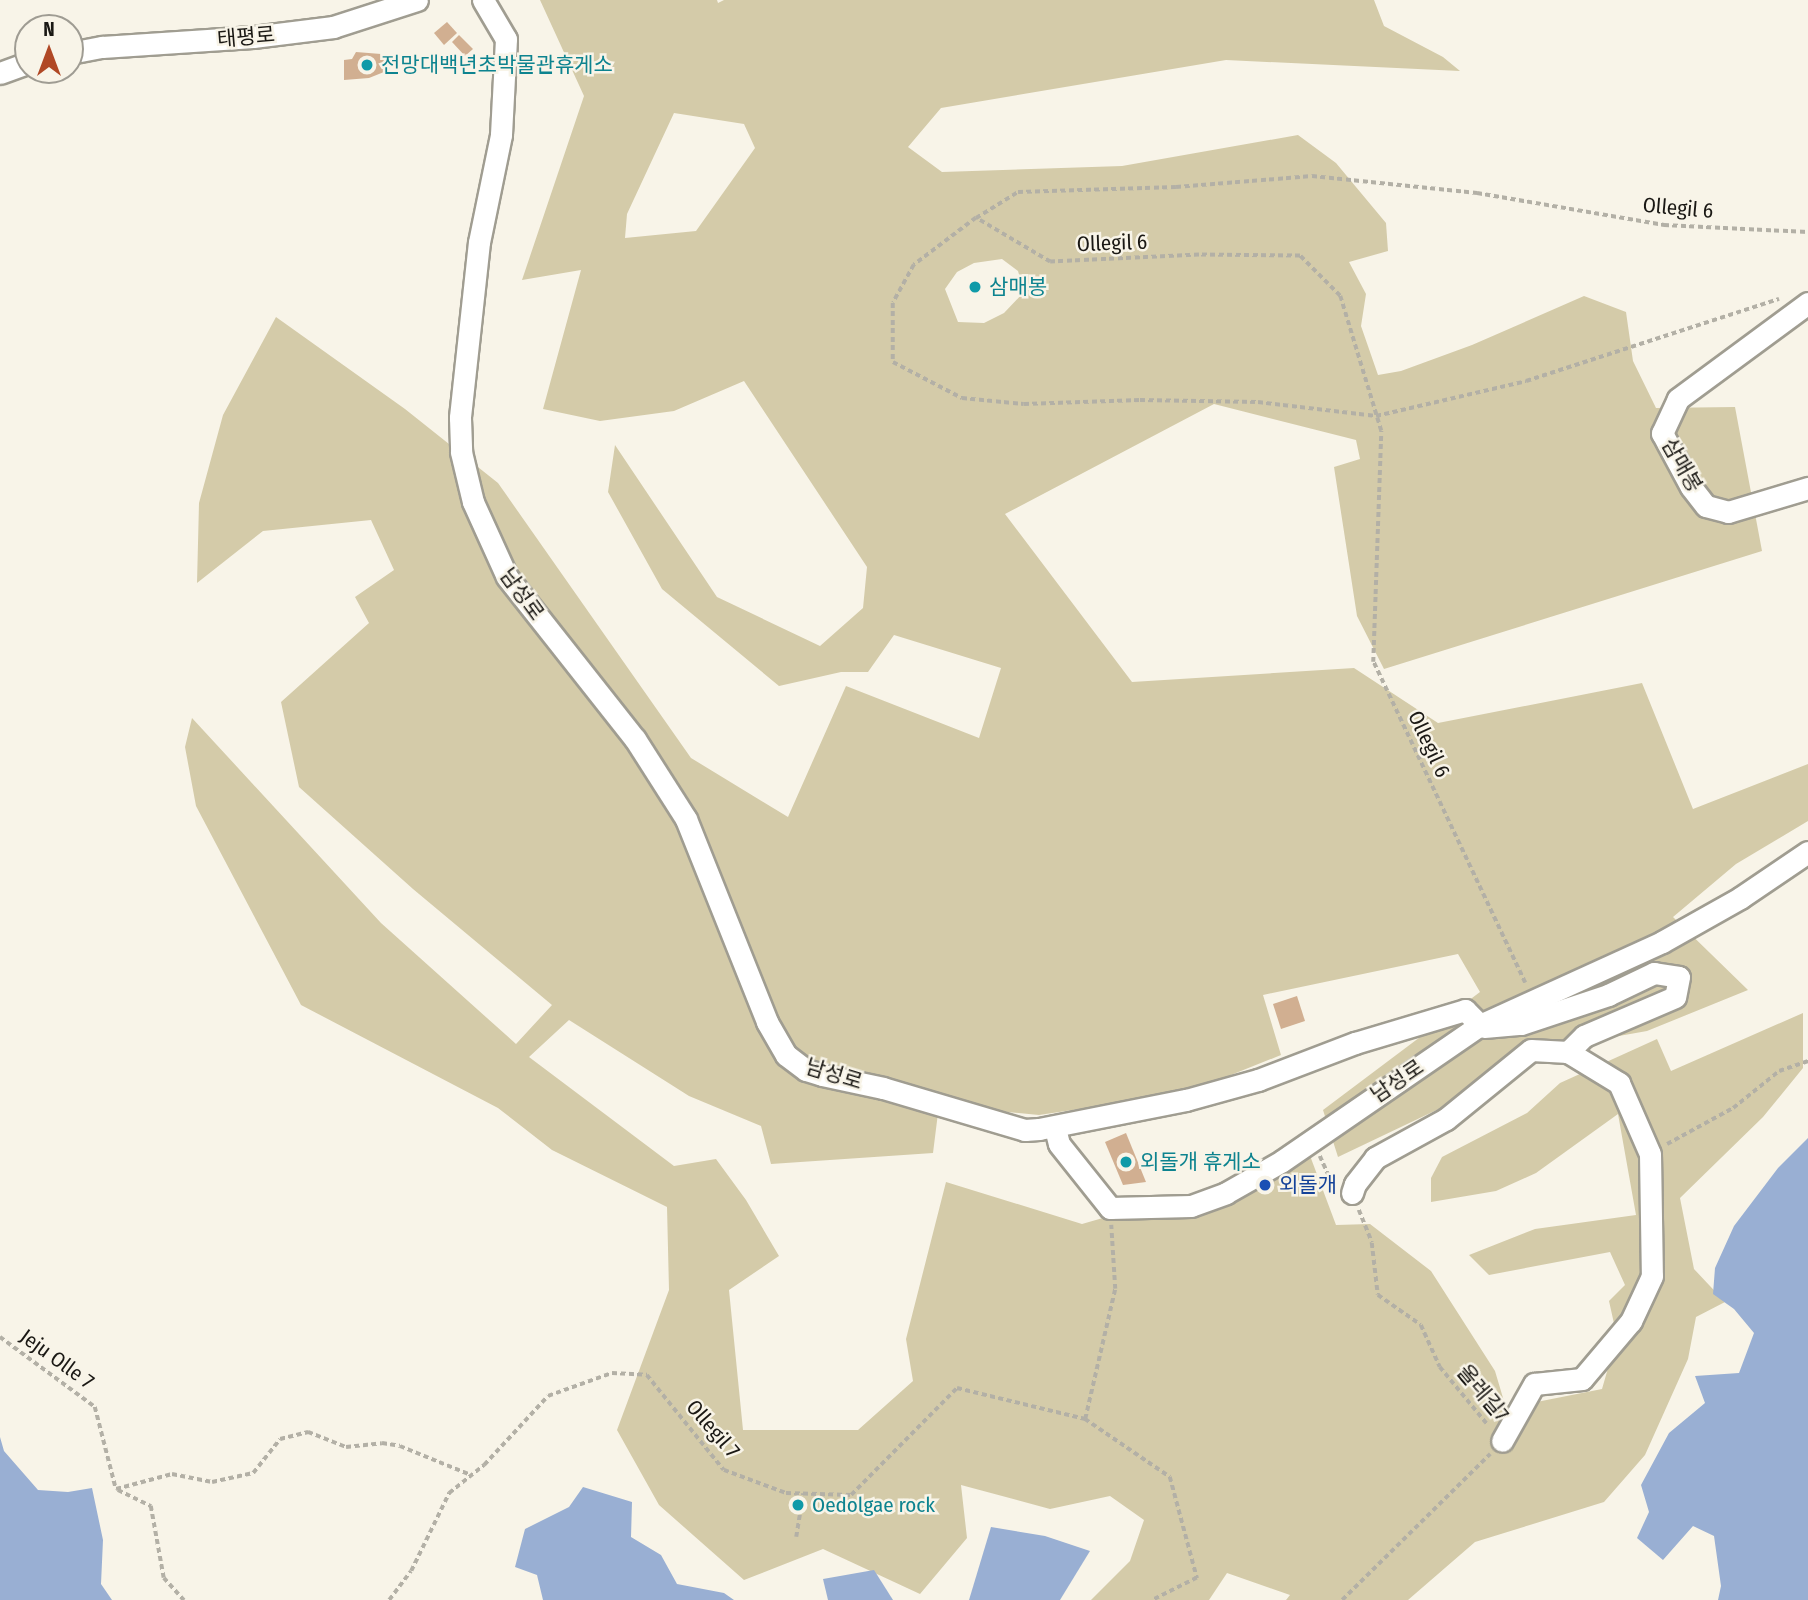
<!DOCTYPE html>
<html>
<head>
<meta charset="utf-8">
<style>
	body { margin:0 }
	#map { position:relative; width:1808px; height:1600px; overflow:hidden; background:#f8f4e8; font-family:"Fira Sans Condensed","Noto Sans KR",sans-serif }
	div>[style] { position:absolute }
	[style*='--x'] { left:calc(var(--x)*1px); top:calc(var(--y)*1px); width:calc(var(--w)*1px); rotate:calc(var(--a)*1deg) }
	.green>* { inset:0; background:#d4cba9 }
	.water>* { inset:0; background:#99afd3 }
	.building>* { inset:0; background:#d1af91 }
	.path>* { height:3.5px; margin-top:-1.75px; transform-origin:0; background:repeating-linear-gradient(90deg,#b3b0a6 0 5px,transparent 0 8.5px) }
	.roads { filter:drop-shadow(2px 0 #a09d91) drop-shadow(-2px 0 #a09d91) drop-shadow(0 2px #a09d91) drop-shadow(0 -2px #a09d91) }
	.minor>* { height:21px; margin:-10.5px; padding:0 10.5px; transform-origin:10.5px; border-radius:10.5px; background:#fff }
	.dots>* { width:19px; height:19px; translate:-50% -50%; box-sizing:border-box; border:4px solid #f8f4e8; border-radius:50% }
	span { translate:-50% -50%; white-space:nowrap; text-align:center; line-height:1.15; -webkit-text-stroke:5px #f8f4e8; paint-order:stroke }
	.street-label { font-size:21px; color:#1a1814 }
	.culture-label { font-size:21px; color:#0d838f }
	.left { translate:0 -50%; text-align:left }
	.transit-label { font-size:21px; color:#164399 }
	.north { position:absolute; left:14px; top:14px; width:70px; height:70px; box-sizing:border-box; background:#f8f4e8; border:2px solid #9f9c93; border-radius:50%; rotate:0deg; font-size:19px; font-weight:700; line-height:28px; text-align:center; color:#1a1814 }
	.north::after { content:''; display:block; margin:auto; width:24px; height:32px; background:#b04825; clip-path:polygon(50% 0,100% 100%,50% 72%,0 100%) }
</style>
</head>
<body>
<div id="map">
	<div class="green">
		<div style="clip-path:polygon(evenodd,540px 0,717px 0,718px 3px,724px 0,1374px 0,1384px 26px,1443px 57px,1460px 71px,1226px 60px,941px 108px,908px 147px,942px 172px,1122px 166px,1298px 135px,1336px 163px,1386px 223px,1388px 251px,1349px 262px,1366px 294px,1361px 326px,1378px 375px,1401px 371px,1472px 345px,1584px 296px,1626px 312px,1633px 361px,1656px 408px,1735px 407px,1762px 551px,1384px 669px,1357px 616px,1334px 467px,1360px 459px,1356px 440px,1214px 404px,1005px 514px,1132px 682px,1354px 668px,1438px 723px,1642px 683px,1693px 809px,1808px 764px,1808px 821px,1736px 864px,1673px 917px,1748px 990px,1647px 1031px,1540px 1050px,1445px 1106px,1338px 1157px,1323px 1110px,1480px 992px,1458px 954px,1263px 995px,1281px 1055px,1186px 1093px,1039px 1115px,939px 1105px,933px 1153px,771px 1164px,761px 1126px,689px 1096px,569px 1020px,529px 1057px,674px 1166px,716px 1159px,746px 1200px,779px 1256px,729px 1290px,743px 1430px,858px 1430px,913px 1381px,906px 1339px,946px 1182px,1082px 1224px,1134px 1209px,1221px 1207px,1309px 1153px,1336px 1225px,1370px 1224px,1431px 1271px,1495px 1371px,1506px 1408px,1602px 1389px,1617px 1337px,1609px 1301px,1625px 1285px,1610px 1252px,1489px 1275px,1469px 1255px,1535px 1229px,1636px 1215px,1618px 1114px,1536px 1173px,1496px 1191px,1431px 1202px,1431px 1178px,1442px 1157px,1527px 1113px,1560px 1083px,1657px 1039px,1671px 1071px,1803px 1013px,1803px 1068px,1763px 1117px,1680px 1198px,1694px 1269px,1725px 1302px,1696px 1317px,1688px 1359px,1645px 1455px,1604px 1502px,1475px 1542px,1408px 1600px,1286px 1600px,1290px 1595px,1227px 1573px,1209px 1600px,1091px 1600px,1130px 1561px,1144px 1520px,1110px 1496px,1050px 1509px,961px 1485px,967px 1538px,920px 1594px,823px 1549px,744px 1580px,659px 1505px,617px 1430px,669px 1290px,667px 1207px,552px 1150px,498px 1108px,301px 1005px,196px 806px,185px 747px,192px 718px,381px 923px,516px 1044px,552px 1005px,413px 889px,299px 787px,281px 702px,369px 623px,355px 597px,394px 570px,371px 520px,263px 531px,197px 583px,199px 503px,223px 415px,276px 317px,405px 409px,498px 483px,691px 758px,788px 817px,846px 686px,979px 738px,1001px 668px,894px 635px,868px 672px,841px 672px,779px 686px,662px 589px,608px 492px,615px 445px,717px 597px,820px 646px,863px 608px,867px 567px,744px 381px,674px 411px,600px 421px,543px 409px,581px 270px,522px 280px,584px 96px,540px 0,674px 113px,744px 124px,755px 148px,696px 231px,625px 238px,627px 214px,674px 113px,540px 0,1002px 259px,1018px 271px,1024px 292px,1004px 313px,984px 323px,958px 322px,945px 289px,957px 272px,974px 263px,1002px 259px)"></div>
	</div>
	<div class="water">
		<div style="clip-path:polygon(1808px 1138px,1808px 1600px,1718px 1600px,1721px 1586px,1714px 1536px,1693px 1526px,1663px 1560px,1637px 1538px,1649px 1512px,1641px 1485px,1669px 1433px,1705px 1403px,1695px 1376px,1739px 1373px,1754px 1333px,1734px 1309px,1713px 1294px,1715px 1268px,1734px 1226px,1778px 1168px)"></div>
		<div style="clip-path:polygon(0 1437px,4px 1451px,38px 1490px,68px 1492px,92px 1488px,103px 1540px,101px 1584px,112px 1600px,0 1600px)"></div>
		<div style="clip-path:polygon(583px 1487px,632px 1502px,631px 1537px,661px 1555px,677px 1584px,724px 1593px,734px 1600px,543px 1600px,537px 1575px,515px 1567px,525px 1529px,569px 1507px)"></div>
		<div style="clip-path:polygon(991px 1527px,1045px 1536px,1090px 1551px,1060px 1600px,969px 1600px)"></div>
		<div style="clip-path:polygon(874px 1570px,893px 1600px,828px 1600px,823px 1579px)"></div>
	</div>
	<div class="building">
		<div style="clip-path:polygon(447px 22px,457px 33px,444px 45px,434px 33px)"></div>
		<div style="clip-path:polygon(459px 35px,473px 49px,465px 56px,452px 42px)"></div>
		<div style="clip-path:polygon(356px 52px,381px 54px,391px 59px,389px 70px,369px 78px,344px 80px,344px 60px,352px 59px)"></div>
		<div style="clip-path:polygon(1297px 996px,1305px 1021px,1281px 1029px,1273px 1004px)"></div>
		<div style="clip-path:polygon(1126px 1133px,1146px 1182px,1123px 1185px,1105px 1142px)"></div>
	</div>
	<div class="path">
		<div style="--x:976;--y:218;--w:78;--a:142.8"></div>
		<div style="--x:914;--y:265;--w:43;--a:118.9"></div>
		<div style="--x:893;--y:303;--w:59;--a:90"></div>
		<div style="--x:893;--y:362;--w:78;--a:27.6"></div>
		<div style="--x:962;--y:398;--w:62;--a:5.5"></div>
		<div style="--x:1024;--y:404;--w:116;--a:-2"></div>
		<div style="--x:1140;--y:400;--w:118;--a:1"></div>
		<div style="--x:1258;--y:402;--w:119;--a:6.8"></div>
		<div style="--x:1376;--y:416;--w:154;--a:-13.1"></div>
		<div style="--x:1526;--y:381;--w:266;--a:-18"></div>
		<div style="--x:1525;--y:983;--w:355;--a:-115.3"></div>
		<div style="--x:1373;--y:662;--w:231;--a:-88"></div>
		<div style="--x:1381;--y:431;--w:141;--a:-106.9"></div>
		<div style="--x:1340;--y:296;--w:57;--a:-135"></div>
		<div style="--x:1300;--y:256;--w:101;--a:-179.4"></div>
		<div style="--x:1199;--y:255;--w:149;--a:177.3"></div>
		<div style="--x:1050;--y:262;--w:86;--a:-149.3"></div>
		<div style="--x:976;--y:218;--w:49;--a:-31.8"></div>
		<div style="--x:1018;--y:192;--w:158;--a:-1.8"></div>
		<div style="--x:1176;--y:187;--w:136;--a:-4.6"></div>
		<div style="--x:1312;--y:176;--w:166;--a:5.9"></div>
		<div style="--x:1477;--y:193;--w:190;--a:9.7"></div>
		<div style="--x:1664;--y:225;--w:144;--a:2.8"></div>
		<div style="--x:1667;--y:1144;--w:75;--a:-28.6"></div>
		<div style="--x:1733;--y:1108;--w:59;--a:-38.8"></div>
		<div style="--x:1779;--y:1071;--w:31;--a:-19"></div>
		<div style="--x:1320;--y:1156;--w:30;--a:66"></div>
		<div style="--x:1332;--y:1183;--w:5;--a:22"></div>
		<div style="--x:1359;--y:1210;--w:35;--a:68"></div>
		<div style="--x:1372;--y:1243;--w:52;--a:83.4"></div>
		<div style="--x:1378;--y:1295;--w:52;--a:34.9"></div>
		<div style="--x:1421;--y:1325;--w:46;--a:65.7"></div>
		<div style="--x:1440;--y:1367;--w:75;--a:50.4"></div>
		<div style="--x:0;--y:1337;--w:118;--a:36.4"></div>
		<div style="--x:95;--y:1407;--w:85;--a:75.6"></div>
		<div style="--x:1085;--y:1419;--w:133;--a:-77"></div>
		<div style="--x:1115;--y:1289;--w:64;--a:-93.6"></div>
		<div style="--x:116;--y:1489;--w:58;--a:-15"></div>
		<div style="--x:172;--y:1474;--w:41;--a:11.3"></div>
		<div style="--x:212;--y:1482;--w:42;--a:-12.4"></div>
		<div style="--x:253;--y:1473;--w:43;--a:-51.5"></div>
		<div style="--x:280;--y:1439;--w:29;--a:-14"></div>
		<div style="--x:308;--y:1432;--w:41;--a:21.5"></div>
		<div style="--x:346;--y:1447;--w:36;--a:-6"></div>
		<div style="--x:382;--y:1443;--w:18;--a:9"></div>
		<div style="--x:400;--y:1446;--w:77;--a:22.2"></div>
		<div style="--x:118;--y:1490;--w:37;--a:26"></div>
		<div style="--x:151;--y:1506;--w:73;--a:79.8"></div>
		<div style="--x:164;--y:1578;--w:30;--a:48"></div>
		<div style="--x:796;--y:1537;--w:44;--a:-80.8"></div>
		<div style="--x:389;--y:1600;--w:36;--a:-53"></div>
		<div style="--x:411;--y:1571;--w:87;--a:-64"></div>
		<div style="--x:449;--y:1493;--w:45;--a:-38.7"></div>
		<div style="--x:484;--y:1465;--w:94;--a:-47.2"></div>
		<div style="--x:548;--y:1396;--w:68;--a:-19.8"></div>
		<div style="--x:612;--y:1373;--w:35;--a:3"></div>
		<div style="--x:647;--y:1375;--w:122;--a:51"></div>
		<div style="--x:724;--y:1470;--w:66;--a:20.4"></div>
		<div style="--x:786;--y:1493;--w:65;--a:1.8"></div>
		<div style="--x:851;--y:1495;--w:151;--a:-45.3"></div>
		<div style="--x:957;--y:1388;--w:132;--a:13.6"></div>
		<div style="--x:1085;--y:1419;--w:103;--a:34.3"></div>
		<div style="--x:1170;--y:1477;--w:105;--a:75"></div>
		<div style="--x:1197;--y:1578;--w:49;--a:153.4"></div>
		<div style="--x:1342;--y:1600;--w:208;--a:-44.6"></div>
	</div>
	<div class="roads">
		<div class="minor">
			<div style="--x:483;--y:0;--w:45;--a:59.5"></div>
			<div style="--x:506;--y:39;--w:96;--a:93"></div>
			<div style="--x:501;--y:135;--w:109;--a:101.6"></div>
			<div style="--x:479;--y:242;--w:177;--a:96.2"></div>
			<div style="--x:460;--y:418;--w:34;--a:88"></div>
			<div style="--x:461;--y:452;--w:51;--a:76.5"></div>
			<div style="--x:473;--y:502;--w:82;--a:65.6"></div>
			<div style="--x:507;--y:577;--w:206;--a:51.7"></div>
			<div style="--x:635;--y:739;--w:95;--a:57.5"></div>
			<div style="--x:686;--y:819;--w:219;--a:68.2"></div>
			<div style="--x:767;--y:1022;--w:38;--a:60"></div>
			<div style="--x:786;--y:1055;--w:25;--a:37"></div>
			<div style="--x:806;--y:1070;--w:17;--a:17"></div>
			<div style="--x:822;--y:1075;--w:62;--a:12"></div>
			<div style="--x:883;--y:1088;--w:148;--a:16.5"></div>
			<div style="--x:1025;--y:1130;--w:14;--a:-4"></div>
			<div style="--x:1039;--y:1129;--w:150;--a:-11.2"></div>
			<div style="--x:1186;--y:1100;--w:75;--a:-15.5"></div>
			<div style="--x:1258;--y:1080;--w:104;--a:-20.9"></div>
			<div style="--x:1355;--y:1043;--w:115;--a:-16.7"></div>
			<div style="--x:1465;--y:1010;--w:21;--a:45"></div>
			<div style="--x:70;--y:53;--w:33;--a:-11"></div>
			<div style="--x:102;--y:47;--w:151;--a:-3.8"></div>
			<div style="--x:253;--y:37;--w:81;--a:-7.1"></div>
			<div style="--x:333;--y:27;--w:88;--a:-17.8"></div>
			<div style="--x:0;--y:73;--w:30;--a:-20"></div>
			<div style="--x:1808;--y:303;--w:162;--a:143.6"></div>
			<div style="--x:1678;--y:399;--w:38;--a:115"></div>
			<div style="--x:1662;--y:433;--w:61;--a:61.8"></div>
			<div style="--x:1691;--y:487;--w:24;--a:52"></div>
			<div style="--x:1706;--y:506;--w:23;--a:15"></div>
			<div style="--x:1728;--y:512;--w:84;--a:-16.7"></div>
			<div style="--x:1484;--y:1027;--w:37;--a:-5"></div>
			<div style="--x:1521;--y:1024;--w:92;--a:-18.4"></div>
			<div style="--x:1608;--y:995;--w:51;--a:-25.6"></div>
			<div style="--x:1654;--y:973;--w:25;--a:9"></div>
			<div style="--x:1679;--y:977;--w:20;--a:101"></div>
			<div style="--x:1675;--y:997;--w:99;--a:156.8"></div>
			<div style="--x:1584;--y:1036;--w:23;--a:135"></div>
			<div style="--x:1055;--y:1128;--w:16;--a:76"></div>
			<div style="--x:1059;--y:1144;--w:82;--a:51.4"></div>
			<div style="--x:1110;--y:1208;--w:81;--a:-1.4"></div>
			<div style="--x:1191;--y:1206;--w:37;--a:-20"></div>
			<div style="--x:1226;--y:1193;--w:64;--a:-29.7"></div>
			<div style="--x:1282;--y:1161;--w:240;--a:-34.5"></div>
			<div style="--x:1480;--y:1025;--w:200;--a:-24.5"></div>
			<div style="--x:1662;--y:942;--w:90;--a:-29.4"></div>
			<div style="--x:1740;--y:898;--w:82;--a:-34.1"></div>
			<div style="--x:1352;--y:1193;--w:9;--a:-72"></div>
			<div style="--x:1355;--y:1184;--w:33;--a:-52"></div>
			<div style="--x:1375;--y:1158;--w:81;--a:-28.8"></div>
			<div style="--x:1446;--y:1119;--w:109;--a:-39.1"></div>
			<div style="--x:1531;--y:1050;--w:37;--a:3"></div>
			<div style="--x:1568;--y:1052;--w:60;--a:31.3"></div>
			<div style="--x:1619;--y:1083;--w:77;--a:66.4"></div>
			<div style="--x:1650;--y:1154;--w:122;--a:89.1"></div>
			<div style="--x:1652;--y:1276;--w:50;--a:115"></div>
			<div style="--x:1631;--y:1321;--w:76;--a:130.2"></div>
			<div style="--x:1582;--y:1379;--w:48;--a:174.1"></div>
			<div style="--x:1534;--y:1384;--w:65;--a:119.3"></div>
		</div>
	</div>
	<div class="dots">
		<div style="left:367px;top:65px;background:#0f9aa8"></div>
		<div style="left:975px;top:287px;background:#0f9aa8"></div>
		<div style="left:1126px;top:1162px;background:#0f9aa8"></div>
		<div style="left:1265px;top:1185px;background:#1a4fb4"></div>
		<div style="left:798px;top:1505px;background:#0f9aa8"></div>
	</div>
	<div class="street-label">
		<span style="left:246px;top:37px;rotate:-5deg">태평로</span>
		<span style="left:1678px;top:208px;rotate:5deg">Ollegil 6</span>
		<span style="left:1112px;top:243px;rotate:-2deg">Ollegil 6</span>
		<span style="left:1682px;top:465px;rotate:60deg">삼매봉</span>
		<span style="left:522px;top:594px;rotate:54deg">남성로</span>
		<span style="left:1429px;top:744px;rotate:65deg">Ollegil 6</span>
		<span style="left:834px;top:1074px;rotate:17deg">남성로</span>
		<span style="left:1397px;top:1081px;rotate:-34deg">남성로</span>
		<span style="left:57px;top:1359px;rotate:36deg">Jeju Olle 7</span>
		<span style="left:1483px;top:1393px;rotate:50deg">올레길7</span>
		<span style="left:713px;top:1429px;rotate:49deg">Ollegil 7</span>
	</div>
	<div class="culture-label">
		<span class="left" style="left:381px;top:65px">전망대백년초박물관휴게소</span>
		<span class="left" style="left:989px;top:287px">삼매봉</span>
		<span class="left" style="left:1140px;top:1162px">외돌개 휴게소</span>
		<span class="left" style="left:812px;top:1505px">Oedolgae rock</span>
	</div>
	<div class="transit-label">
		<span class="left" style="left:1279px;top:1185px">외돌개</span>
	</div>
	<div class="north">N</div>
</div>
</body>
</html>
